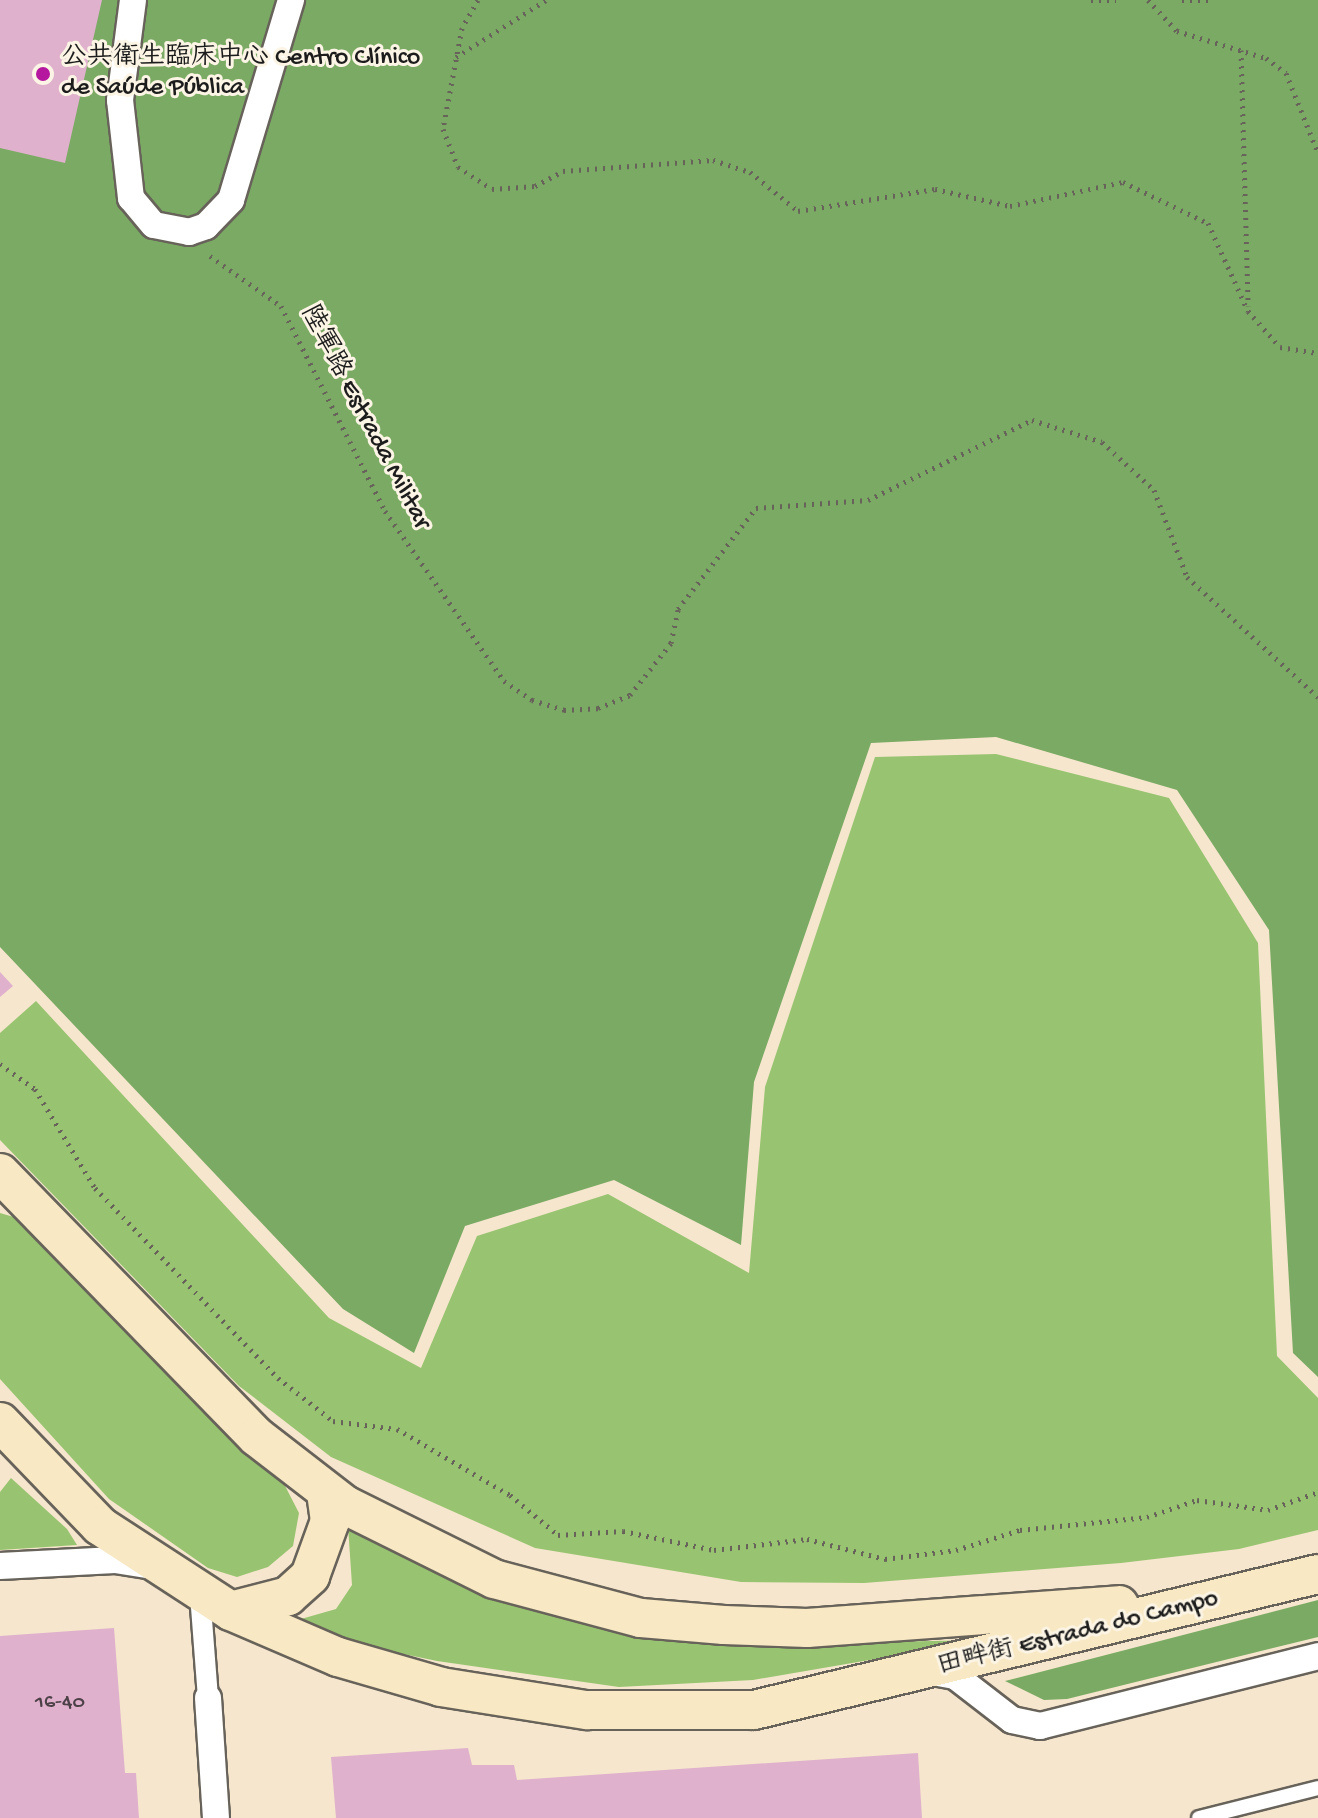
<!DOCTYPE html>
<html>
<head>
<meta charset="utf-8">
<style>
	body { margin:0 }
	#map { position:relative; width:1318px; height:1818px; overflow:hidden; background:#f6e6cd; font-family:"Gochi Hand","LXGW WenKai TC",sans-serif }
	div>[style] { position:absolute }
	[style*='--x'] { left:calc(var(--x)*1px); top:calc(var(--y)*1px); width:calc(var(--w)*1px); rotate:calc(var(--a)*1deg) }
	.green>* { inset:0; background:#98c471 }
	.forest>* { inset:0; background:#7aaa63 }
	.building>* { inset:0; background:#dfb1cc }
	.path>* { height:5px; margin-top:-2.5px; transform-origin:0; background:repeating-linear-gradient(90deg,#68635a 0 2px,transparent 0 8px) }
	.roads { filter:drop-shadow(2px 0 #68635a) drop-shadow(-2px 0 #68635a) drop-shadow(0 2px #68635a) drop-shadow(0 -2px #68635a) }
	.service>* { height:14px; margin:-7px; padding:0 7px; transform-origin:7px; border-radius:7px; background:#fff }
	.pedestrian>* { height:20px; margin:-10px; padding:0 10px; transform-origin:10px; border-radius:10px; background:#fff }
	.minor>* { height:26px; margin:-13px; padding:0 13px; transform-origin:13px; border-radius:13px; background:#fff }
	.secondary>* { height:38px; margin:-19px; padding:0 19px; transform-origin:19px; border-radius:19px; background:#f8e8c3 }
	.dots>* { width:22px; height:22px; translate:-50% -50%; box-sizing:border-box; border:4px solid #fcf5e5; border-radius:50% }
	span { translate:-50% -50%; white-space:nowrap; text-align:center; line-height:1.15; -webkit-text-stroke:6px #fcf5e5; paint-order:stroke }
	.number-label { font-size:22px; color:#4d4148 }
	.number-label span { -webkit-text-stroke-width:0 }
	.poi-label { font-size:26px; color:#1c1c1c }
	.left { translate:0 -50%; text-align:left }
	.street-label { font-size:26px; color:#1c1c1c }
</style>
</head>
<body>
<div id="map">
	<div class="green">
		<div style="clip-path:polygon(996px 754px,1169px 798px,1258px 943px,1277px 1356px,1318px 1398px,1318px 1530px,1239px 1549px,1121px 1563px,864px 1583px,741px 1582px,535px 1548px,331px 1457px,239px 1386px,0 1140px,0 1033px,36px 1001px,329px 1318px,421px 1368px,477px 1236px,608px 1194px,749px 1273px,765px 1087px,875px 757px)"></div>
		<div style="clip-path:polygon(0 1213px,24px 1220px,240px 1448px,282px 1480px,299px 1513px,293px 1546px,268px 1567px,237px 1577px,208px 1568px,109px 1499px,0 1379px)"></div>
		<div style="clip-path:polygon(11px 1478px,67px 1529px,77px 1545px,0 1550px,0 1492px)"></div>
		<div style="clip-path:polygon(348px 1526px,451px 1581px,566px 1618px,653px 1636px,769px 1644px,986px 1640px,753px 1680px,619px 1687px,437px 1661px,356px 1644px,301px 1619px,336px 1609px,352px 1585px)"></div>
	</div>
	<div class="forest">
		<div style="clip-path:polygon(0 0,1318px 0,1318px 1377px,1293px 1353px,1269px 930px,1177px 790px,996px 737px,871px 743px,754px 1082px,741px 1245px,614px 1180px,465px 1226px,414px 1353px,343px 1309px,0 947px)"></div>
		<div style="clip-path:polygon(1318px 1600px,1318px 1637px,1067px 1699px,1044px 1700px,1005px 1681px)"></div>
	</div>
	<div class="building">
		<div style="clip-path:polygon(0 0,102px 0,65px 163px,0 148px)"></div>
		<div style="clip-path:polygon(0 972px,13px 986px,0 997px)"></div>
		<div style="clip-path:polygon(114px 1628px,125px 1773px,136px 1773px,139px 1818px,0 1818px,0 1636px)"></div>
		<div style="clip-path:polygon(468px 1748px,472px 1765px,514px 1765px,517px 1780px,918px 1753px,922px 1818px,336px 1818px,331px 1757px)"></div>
	</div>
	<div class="path">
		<div style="--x:478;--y:0;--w:32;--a:120"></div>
		<div style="--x:462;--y:28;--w:103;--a:100.7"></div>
		<div style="--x:443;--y:129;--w:41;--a:68.5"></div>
		<div style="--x:458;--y:167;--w:40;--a:32.9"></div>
		<div style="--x:492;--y:189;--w:43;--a:-4"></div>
		<div style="--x:535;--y:186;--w:32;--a:-28"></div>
		<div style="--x:563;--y:171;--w:150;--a:-4.2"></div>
		<div style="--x:713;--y:160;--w:39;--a:18"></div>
		<div style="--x:750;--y:172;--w:62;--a:39.1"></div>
		<div style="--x:798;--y:211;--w:139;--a:-9.1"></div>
		<div style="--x:935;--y:189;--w:77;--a:12.8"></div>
		<div style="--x:1010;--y:206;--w:116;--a:-12"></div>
		<div style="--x:1123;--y:182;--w:94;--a:25.8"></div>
		<div style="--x:1208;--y:223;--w:97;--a:65.6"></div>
		<div style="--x:1248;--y:311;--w:48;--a:48.4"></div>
		<div style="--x:1280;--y:347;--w:38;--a:9"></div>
		<div style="--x:1091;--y:0;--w:25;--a:0"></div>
		<div style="--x:1148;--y:0;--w:42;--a:46.9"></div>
		<div style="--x:1177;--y:31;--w:93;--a:16.9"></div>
		<div style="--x:1266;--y:58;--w:25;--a:37"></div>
		<div style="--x:1286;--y:73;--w:86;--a:68.2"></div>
		<div style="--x:1182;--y:0;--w:31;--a:0"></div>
		<div style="--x:1241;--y:50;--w:256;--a:88.4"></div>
		<div style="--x:456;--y:57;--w:107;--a:-32.3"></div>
		<div style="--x:210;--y:256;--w:87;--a:35.2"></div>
		<div style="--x:281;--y:306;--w:230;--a:63.1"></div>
		<div style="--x:385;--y:511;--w:208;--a:55"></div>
		<div style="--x:504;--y:681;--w:34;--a:34"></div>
		<div style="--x:532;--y:700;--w:34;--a:17"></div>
		<div style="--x:564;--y:710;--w:34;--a:-3"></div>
		<div style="--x:598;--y:708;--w:35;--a:-22"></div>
		<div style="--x:630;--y:695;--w:66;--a:-51.7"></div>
		<div style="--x:671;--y:643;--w:35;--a:-78"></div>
		<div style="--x:678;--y:609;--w:128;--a:-52.3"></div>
		<div style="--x:756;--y:508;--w:112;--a:-4.1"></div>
		<div style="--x:868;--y:500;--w:182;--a:-26"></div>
		<div style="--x:1032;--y:420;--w:73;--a:17.4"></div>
		<div style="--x:1102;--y:442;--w:71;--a:42.7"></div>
		<div style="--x:1154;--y:490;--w:93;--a:69.2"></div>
		<div style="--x:1187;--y:577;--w:178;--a:42.5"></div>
		<div style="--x:0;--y:1064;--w:43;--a:35.5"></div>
		<div style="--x:35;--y:1089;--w:116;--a:58.8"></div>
		<div style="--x:95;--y:1188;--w:264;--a:46.1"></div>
		<div style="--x:278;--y:1378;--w:70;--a:38"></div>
		<div style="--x:333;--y:1421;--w:64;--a:7.1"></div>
		<div style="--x:397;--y:1429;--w:131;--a:30.3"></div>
		<div style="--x:510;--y:1495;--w:62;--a:39.8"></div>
		<div style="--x:558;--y:1535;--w:65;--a:-3.5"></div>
		<div style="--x:623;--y:1531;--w:93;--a:11.8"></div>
		<div style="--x:714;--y:1550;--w:94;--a:-6.7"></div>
		<div style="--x:807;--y:1539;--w:81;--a:14.4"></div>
		<div style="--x:885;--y:1559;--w:72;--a:-7.2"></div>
		<div style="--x:956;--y:1550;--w:67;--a:-17.4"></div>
		<div style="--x:1020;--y:1530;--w:128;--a:-5.8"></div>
		<div style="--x:1147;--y:1517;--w:53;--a:-18.8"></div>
		<div style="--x:1197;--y:1500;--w:72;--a:8"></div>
		<div style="--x:1268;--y:1510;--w:53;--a:-19.8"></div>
	</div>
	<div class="roads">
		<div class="service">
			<div style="--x:1199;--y:1818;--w:123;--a:-14.1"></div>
		</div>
		<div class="pedestrian">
			<div style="--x:200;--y:1594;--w:104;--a:85.6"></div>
		</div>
		<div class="minor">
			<div style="--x:133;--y:0;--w:101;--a:97.4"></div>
			<div style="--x:120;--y:100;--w:99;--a:83.6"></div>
			<div style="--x:131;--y:198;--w:35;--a:50"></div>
			<div style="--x:154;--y:225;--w:36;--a:11"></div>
			<div style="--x:189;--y:232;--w:18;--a:-19"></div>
			<div style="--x:206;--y:226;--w:36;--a:-46"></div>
			<div style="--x:231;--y:200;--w:209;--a:-73.3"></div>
			<div style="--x:0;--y:1566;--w:115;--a:-3"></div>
			<div style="--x:115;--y:1560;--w:38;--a:9"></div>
			<div style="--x:927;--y:1671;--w:28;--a:10"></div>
			<div style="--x:955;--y:1676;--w:72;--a:37.7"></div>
			<div style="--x:1012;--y:1720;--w:29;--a:12"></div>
			<div style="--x:1040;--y:1726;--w:287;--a:-14.1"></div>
			<div style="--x:208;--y:1698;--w:120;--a:86.2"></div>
		</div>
		<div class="secondary">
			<div style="--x:0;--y:1173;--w:368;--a:45.8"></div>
			<div style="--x:257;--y:1437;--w:111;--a:37.7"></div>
			<div style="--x:345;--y:1505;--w:166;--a:26.4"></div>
			<div style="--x:494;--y:1579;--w:152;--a:14.9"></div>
			<div style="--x:641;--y:1618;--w:83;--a:4.8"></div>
			<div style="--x:724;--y:1625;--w:83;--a:2.1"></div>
			<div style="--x:807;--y:1628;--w:313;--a:-4.2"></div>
			<div style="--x:0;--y:1422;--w:144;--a:46.1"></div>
			<div style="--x:100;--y:1526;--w:156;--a:33"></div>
			<div style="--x:231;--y:1611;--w:116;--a:23.3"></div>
			<div style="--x:338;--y:1657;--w:107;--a:16.2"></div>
			<div style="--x:441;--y:1687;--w:148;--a:9"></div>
			<div style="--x:587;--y:1710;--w:167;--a:0"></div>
			<div style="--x:754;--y:1710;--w:580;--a:-13.56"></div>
			<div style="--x:231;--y:1611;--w:59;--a:-14.7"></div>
			<div style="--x:288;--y:1596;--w:30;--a:-42"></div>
			<div style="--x:310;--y:1576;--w:59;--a:-70"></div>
			<div style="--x:330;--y:1521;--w:30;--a:-98"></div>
		</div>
	</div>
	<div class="dots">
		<div style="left:43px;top:74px;background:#b5179e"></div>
	</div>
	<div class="number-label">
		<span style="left:60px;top:1704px">16-40</span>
	</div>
	<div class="poi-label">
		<span class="left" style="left:61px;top:74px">公共衛生臨床中心 Centro Clínico<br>de Saúde Pública</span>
	</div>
	<div class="street-label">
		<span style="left:364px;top:418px;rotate:62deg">陸軍路 Estrada Militar</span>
		<span style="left:1078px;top:1634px;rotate:-14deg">田畔街 Estrada do Campo</span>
	</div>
</div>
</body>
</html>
